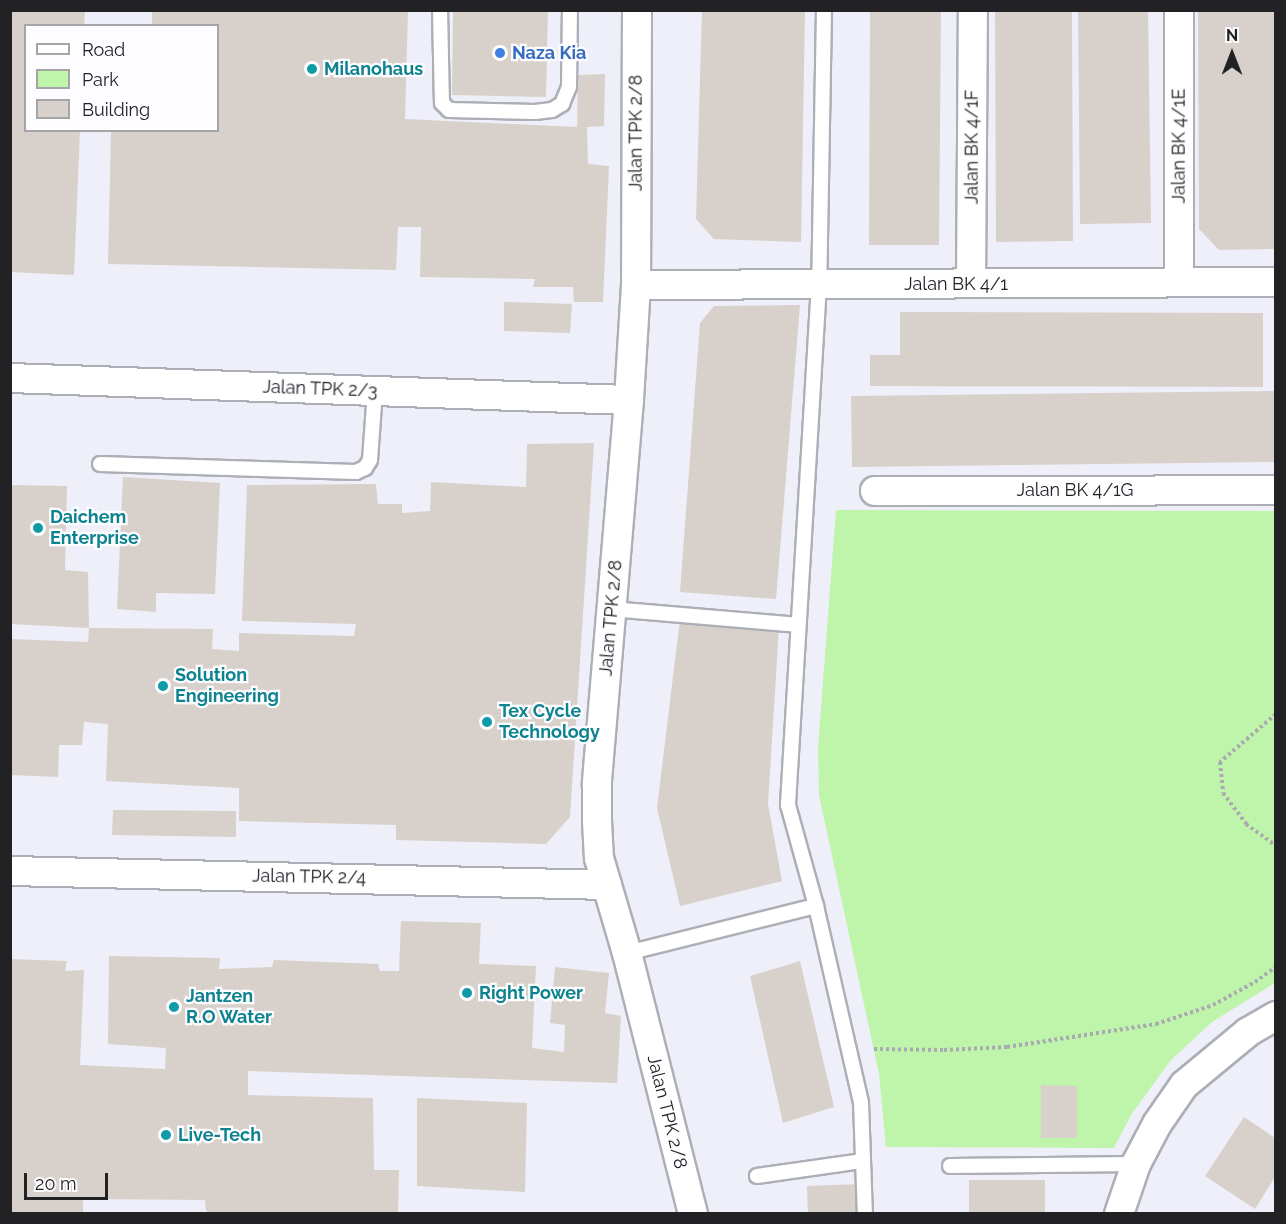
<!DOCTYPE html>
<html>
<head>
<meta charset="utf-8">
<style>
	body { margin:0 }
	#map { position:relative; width:1286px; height:1224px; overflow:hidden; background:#eeeff8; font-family:Raleway,sans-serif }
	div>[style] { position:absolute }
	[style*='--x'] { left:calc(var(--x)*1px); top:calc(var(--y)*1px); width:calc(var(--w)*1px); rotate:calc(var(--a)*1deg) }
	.green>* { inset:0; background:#bff4ab }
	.building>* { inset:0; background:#d8d1cb }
	.path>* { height:4px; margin-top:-2px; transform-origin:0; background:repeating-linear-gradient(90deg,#aaaab1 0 3px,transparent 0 6px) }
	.roads { filter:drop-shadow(2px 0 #adafb7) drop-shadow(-2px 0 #adafb7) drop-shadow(0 2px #adafb7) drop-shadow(0 -2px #adafb7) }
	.lane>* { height:14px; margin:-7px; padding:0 7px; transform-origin:7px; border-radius:7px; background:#fff }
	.street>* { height:28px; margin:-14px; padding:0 14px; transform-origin:14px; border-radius:14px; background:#fff }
	.dots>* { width:16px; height:16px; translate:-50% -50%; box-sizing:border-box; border:3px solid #fdfdff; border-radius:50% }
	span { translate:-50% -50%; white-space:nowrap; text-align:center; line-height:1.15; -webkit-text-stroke:4.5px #fdfdff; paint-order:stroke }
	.shop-label { font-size:18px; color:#366cbe; font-weight:700 }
	.left { translate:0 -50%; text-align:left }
	.culture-label { font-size:18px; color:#0d838f; font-weight:700 }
	.street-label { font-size:18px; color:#222225 }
	.frame { position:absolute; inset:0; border:12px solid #222225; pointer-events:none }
	.legend { position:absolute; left:24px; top:24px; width:195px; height:108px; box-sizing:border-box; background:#fdfdff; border:2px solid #a5a5a8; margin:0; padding:8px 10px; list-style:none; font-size:18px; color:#222225 }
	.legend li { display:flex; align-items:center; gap:12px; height:30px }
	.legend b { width:30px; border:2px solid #a5a5a8 }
	.north { position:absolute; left:1202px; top:24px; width:60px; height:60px; -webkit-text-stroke:4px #fdfdff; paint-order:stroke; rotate:0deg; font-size:16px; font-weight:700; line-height:24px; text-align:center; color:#222225 }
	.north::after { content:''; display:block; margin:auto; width:21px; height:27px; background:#222225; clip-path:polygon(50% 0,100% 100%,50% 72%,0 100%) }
	.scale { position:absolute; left:24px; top:1173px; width:84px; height:27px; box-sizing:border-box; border:3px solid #222225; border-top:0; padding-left:8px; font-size:18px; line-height:21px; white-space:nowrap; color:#222225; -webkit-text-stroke:4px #fdfdff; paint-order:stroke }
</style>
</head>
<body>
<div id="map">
	<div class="green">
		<div style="clip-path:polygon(836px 510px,1275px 511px,1275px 983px,1212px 1022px,1170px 1061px,1131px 1115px,1114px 1148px,886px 1147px,879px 1074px,819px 795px,818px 748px)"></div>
	</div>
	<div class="building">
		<div style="clip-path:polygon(10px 10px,85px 10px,84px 26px,26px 26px,26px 130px,80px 130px,74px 275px,10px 272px)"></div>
		<div style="clip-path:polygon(152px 10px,408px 10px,405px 119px,577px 127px,578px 75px,605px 74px,604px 126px,587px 127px,588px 164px,609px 166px,603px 302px,574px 302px,573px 287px,533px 287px,535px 279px,420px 277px,421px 227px,398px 227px,396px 270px,108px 264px,111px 130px,218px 130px,218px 26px,152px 26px)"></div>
		<div style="clip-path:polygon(453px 10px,548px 10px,546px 97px,452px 95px)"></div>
		<div style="clip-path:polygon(702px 10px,805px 10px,801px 242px,714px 239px,696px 219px)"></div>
		<div style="clip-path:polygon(870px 10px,941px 10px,939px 245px,869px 245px)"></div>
		<div style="clip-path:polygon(995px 10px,1072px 10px,1073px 241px,996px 242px)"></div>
		<div style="clip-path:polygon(1078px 10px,1148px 10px,1151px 223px,1080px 224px)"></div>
		<div style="clip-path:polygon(1198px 10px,1275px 10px,1275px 249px,1219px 250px,1199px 229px)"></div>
		<div style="clip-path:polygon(504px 302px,572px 304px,570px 333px,504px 331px)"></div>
		<div style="clip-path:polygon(800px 305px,776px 599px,680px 592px,700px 323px,714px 306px)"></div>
		<div style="clip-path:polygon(900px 312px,1263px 313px,1263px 387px,870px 386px,870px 355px,900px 355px)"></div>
		<div style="clip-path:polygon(1275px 391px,1275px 462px,852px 467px,851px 396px)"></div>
		<div style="clip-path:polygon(594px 443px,570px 817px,546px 844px,396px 840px,396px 825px,239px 821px,239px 788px,106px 781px,108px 724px,84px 722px,82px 745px,59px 745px,58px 777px,10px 775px,10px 639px,88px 642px,89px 628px,213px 629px,212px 649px,239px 651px,239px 633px,354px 636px,356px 624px,242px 621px,247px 485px,376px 484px,378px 504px,402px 504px,402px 513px,430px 511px,431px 482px,526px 487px,527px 444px)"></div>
		<div style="clip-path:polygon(123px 477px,220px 483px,215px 594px,156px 593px,156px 612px,117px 609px)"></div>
		<div style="clip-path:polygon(10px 485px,67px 486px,65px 570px,88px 572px,89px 628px,10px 624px)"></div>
		<div style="clip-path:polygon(680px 619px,779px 627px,768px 804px,782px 881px,680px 906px,657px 808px)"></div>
		<div style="clip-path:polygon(113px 810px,236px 811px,236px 837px,112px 835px)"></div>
		<div style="clip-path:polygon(401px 921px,481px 923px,479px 964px,536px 966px,532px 1048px,564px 1052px,565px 1025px,550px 1023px,555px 967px,609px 973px,605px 1013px,621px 1016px,617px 1083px,248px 1071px,248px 1095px,373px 1098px,374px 1170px,399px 1170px,398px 1214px,216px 1214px,206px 1211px,205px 1200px,83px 1199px,83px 1214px,10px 1214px,10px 959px,67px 961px,65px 971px,84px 970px,80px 1065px,165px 1069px,166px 1048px,108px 1044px,109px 956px,220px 958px,219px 969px,272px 967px,274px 960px,378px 964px,380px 971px,399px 971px)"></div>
		<div style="clip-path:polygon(800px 961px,834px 1107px,783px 1123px,750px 976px)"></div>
		<div style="clip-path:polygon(1041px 1085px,1077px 1086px,1077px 1138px,1041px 1138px)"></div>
		<div style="clip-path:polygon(417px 1098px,527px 1103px,525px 1192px,417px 1186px)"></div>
		<div style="clip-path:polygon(1244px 1117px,1275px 1138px,1275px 1177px,1255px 1209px,1205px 1176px)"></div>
		<div style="clip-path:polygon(969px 1180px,1045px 1180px,1045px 1214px,969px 1214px)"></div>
		<div style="clip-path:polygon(860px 1184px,860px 1214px,808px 1214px,807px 1186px)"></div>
	</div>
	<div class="path">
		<div style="--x:1276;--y:714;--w:74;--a:139.4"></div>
		<div style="--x:1220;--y:762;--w:31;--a:84"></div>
		<div style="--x:1223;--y:793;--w:39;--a:53"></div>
		<div style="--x:1246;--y:824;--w:37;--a:36"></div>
		<div style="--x:874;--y:1049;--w:70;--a:0.8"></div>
		<div style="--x:944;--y:1050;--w:63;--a:-2.7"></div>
		<div style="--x:1007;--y:1047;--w:151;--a:-8.8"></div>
		<div style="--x:1156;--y:1024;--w:60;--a:-18.4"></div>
		<div style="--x:1213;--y:1005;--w:48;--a:-28.7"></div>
		<div style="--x:1255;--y:982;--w:26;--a:-36"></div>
	</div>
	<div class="roads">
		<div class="lane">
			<div style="--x:440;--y:10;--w:93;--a:88.8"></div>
			<div style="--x:442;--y:103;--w:10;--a:45"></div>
			<div style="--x:449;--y:110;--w:86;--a:1.3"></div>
			<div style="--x:535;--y:112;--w:17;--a:-7"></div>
			<div style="--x:552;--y:110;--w:12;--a:-31"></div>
			<div style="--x:562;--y:104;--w:18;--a:-68"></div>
			<div style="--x:569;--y:87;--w:77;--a:-89.3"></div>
			<div style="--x:824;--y:10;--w:274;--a:91"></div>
			<div style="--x:819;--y:284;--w:522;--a:93.41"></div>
			<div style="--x:788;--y:805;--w:105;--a:74.5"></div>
			<div style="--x:816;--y:906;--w:201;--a:77.1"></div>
			<div style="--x:861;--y:1102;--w:112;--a:88"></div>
			<div style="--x:100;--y:464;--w:256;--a:1.8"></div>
			<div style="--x:356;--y:472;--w:10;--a:-24"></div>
			<div style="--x:365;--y:468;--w:9;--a:-58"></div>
			<div style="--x:370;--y:460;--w:69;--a:-85.9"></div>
			<div style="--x:612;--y:609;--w:187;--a:4.9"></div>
			<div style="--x:627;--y:953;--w:195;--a:-14"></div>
			<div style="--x:950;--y:1166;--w:186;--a:-0.6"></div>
			<div style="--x:757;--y:1176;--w:107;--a:-8.1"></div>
		</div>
		<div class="street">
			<div style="--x:637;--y:10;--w:275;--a:90.2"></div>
			<div style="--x:636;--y:285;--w:115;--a:93.5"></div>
			<div style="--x:629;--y:400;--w:386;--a:94.8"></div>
			<div style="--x:597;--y:785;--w:36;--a:90"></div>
			<div style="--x:597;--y:821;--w:37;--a:87"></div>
			<div style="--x:599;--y:858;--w:99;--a:73.6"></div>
			<div style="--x:627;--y:953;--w:269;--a:75.8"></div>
			<div style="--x:1179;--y:282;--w:272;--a:-90"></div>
			<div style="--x:971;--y:283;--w:273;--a:-89.6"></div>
			<div style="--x:636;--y:285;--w:640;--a:-0.27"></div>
			<div style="--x:10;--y:378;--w:619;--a:2.04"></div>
			<div style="--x:875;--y:491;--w:401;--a:-0.1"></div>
			<div style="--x:10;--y:871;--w:597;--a:1.34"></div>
			<div style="--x:1119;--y:1214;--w:53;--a:-71.2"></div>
			<div style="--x:1136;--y:1164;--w:45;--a:-62.3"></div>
			<div style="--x:1157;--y:1124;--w:47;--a:-55.3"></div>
			<div style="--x:1184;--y:1085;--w:83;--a:-39.6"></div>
			<div style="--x:1248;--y:1032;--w:32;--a:-30"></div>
		</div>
	</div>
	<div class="dots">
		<div style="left:500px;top:53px;background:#3f7fe0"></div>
		<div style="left:312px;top:69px;background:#0f9aa8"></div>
		<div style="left:38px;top:528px;background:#0f9aa8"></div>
		<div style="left:163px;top:686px;background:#0f9aa8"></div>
		<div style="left:487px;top:722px;background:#0f9aa8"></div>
		<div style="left:467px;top:993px;background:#0f9aa8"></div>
		<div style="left:174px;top:1007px;background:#0f9aa8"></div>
		<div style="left:166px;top:1135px;background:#0f9aa8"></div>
	</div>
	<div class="shop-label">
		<span class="left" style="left:512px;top:53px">Naza Kia</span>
	</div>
	<div class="culture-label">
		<span class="left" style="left:324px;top:69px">Milanohaus</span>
		<span class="left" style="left:50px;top:528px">Daichem<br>Enterprise</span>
		<span class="left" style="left:175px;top:686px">Solution<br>Engineering</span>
		<span class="left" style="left:499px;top:722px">Tex Cycle<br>Technology</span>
		<span class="left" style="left:479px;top:993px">Right Power</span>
		<span class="left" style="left:186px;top:1007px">Jantzen<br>R.O Water</span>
		<span class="left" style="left:178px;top:1135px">Live-Tech</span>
	</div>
	<div class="street-label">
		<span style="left:636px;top:133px;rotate:-90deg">Jalan TPK 2/8</span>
		<span style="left:1179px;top:146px;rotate:-90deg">Jalan BK 4/1E</span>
		<span style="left:972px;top:147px;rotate:-90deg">Jalan BK 4/1F</span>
		<span style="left:956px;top:284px">Jalan BK 4/1</span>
		<span style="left:320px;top:389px;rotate:2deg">Jalan TPK 2/3</span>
		<span style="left:1075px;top:490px">Jalan BK 4/1G</span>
		<span style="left:611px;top:618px;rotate:-85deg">Jalan TPK 2/8</span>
		<span style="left:309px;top:877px;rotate:1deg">Jalan TPK 2/4</span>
		<span style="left:667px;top:1112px;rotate:76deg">Jalan TPK 2/8</span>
	</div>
	<div class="frame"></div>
	<ul class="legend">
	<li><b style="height:8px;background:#fff"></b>Road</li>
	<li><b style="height:16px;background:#bff4ab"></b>Park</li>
	<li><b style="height:16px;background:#d8d1cb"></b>Building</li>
	</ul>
	<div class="north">N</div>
	<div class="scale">20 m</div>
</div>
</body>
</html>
